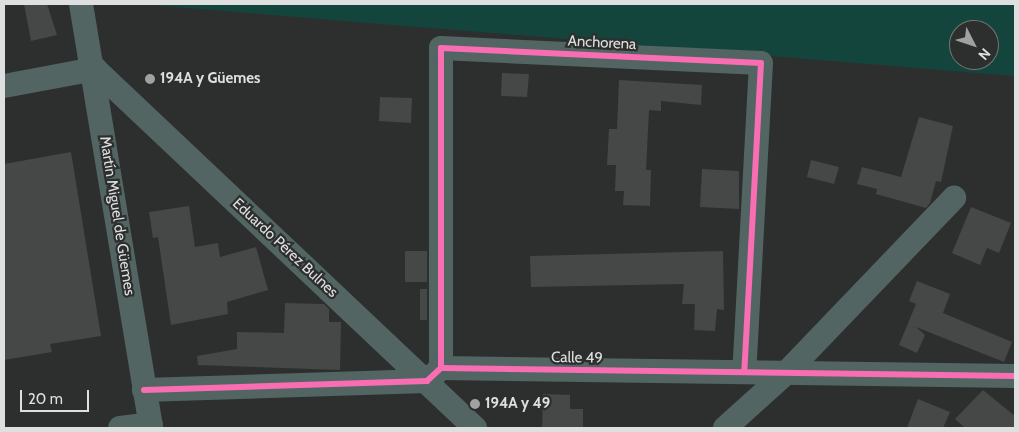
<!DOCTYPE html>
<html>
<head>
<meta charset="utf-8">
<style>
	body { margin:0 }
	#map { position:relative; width:1019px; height:432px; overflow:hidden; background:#2d2e2e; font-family:Cabin,sans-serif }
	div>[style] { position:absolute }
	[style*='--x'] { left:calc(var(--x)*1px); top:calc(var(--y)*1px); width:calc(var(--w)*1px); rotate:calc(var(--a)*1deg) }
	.green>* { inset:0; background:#14453d }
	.building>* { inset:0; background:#464747 }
	.minor>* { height:24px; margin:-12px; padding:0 12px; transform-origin:12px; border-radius:12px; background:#526562 }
	.cycleway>* { height:6px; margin:-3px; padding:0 3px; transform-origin:3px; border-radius:3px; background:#f96db3 }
	.dots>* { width:14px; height:14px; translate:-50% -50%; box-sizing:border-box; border:2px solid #2c2f2e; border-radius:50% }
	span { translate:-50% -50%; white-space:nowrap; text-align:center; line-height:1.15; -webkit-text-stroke:4.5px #2c2f2e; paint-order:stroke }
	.street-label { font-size:15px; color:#dee0df }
	.poi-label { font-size:15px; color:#dee0df; font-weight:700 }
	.left { translate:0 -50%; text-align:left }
	.frame { position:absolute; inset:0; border:5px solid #dee0df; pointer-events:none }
	.north { position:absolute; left:949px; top:20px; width:50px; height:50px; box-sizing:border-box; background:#2c2f2e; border:1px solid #737675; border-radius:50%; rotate:131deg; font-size:14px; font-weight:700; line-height:20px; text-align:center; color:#dee0df }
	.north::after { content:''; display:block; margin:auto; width:18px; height:22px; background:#a0a2a1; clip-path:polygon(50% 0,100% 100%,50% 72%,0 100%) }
	.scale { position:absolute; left:20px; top:390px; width:69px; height:22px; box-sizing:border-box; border:2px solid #dee0df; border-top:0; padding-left:6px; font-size:15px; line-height:18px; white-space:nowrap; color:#dee0df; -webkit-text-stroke:4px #2c2f2e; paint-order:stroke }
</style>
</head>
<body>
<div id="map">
	<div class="green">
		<div style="clip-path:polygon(evenodd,139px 4px,1015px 4px,1015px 76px,139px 4px,959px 30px,989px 30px,989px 60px,959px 60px,959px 30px)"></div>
	</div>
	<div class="building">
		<div style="clip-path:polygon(24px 4px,47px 4px,57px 35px,31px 41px)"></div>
		<div style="clip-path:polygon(502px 73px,529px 74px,527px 97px,501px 96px)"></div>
		<div style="clip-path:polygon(619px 80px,702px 85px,701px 105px,661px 101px,661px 111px,649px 110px,646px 170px,651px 170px,650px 206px,623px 205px,624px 191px,615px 191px,616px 165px,607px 165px,609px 129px,617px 129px)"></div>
		<div style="clip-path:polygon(380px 97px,412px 98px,411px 123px,379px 121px)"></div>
		<div style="clip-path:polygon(919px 117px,953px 126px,941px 182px,936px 181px,930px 203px,926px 208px,876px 194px,877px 189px,857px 184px,862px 167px,901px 177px)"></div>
		<div style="clip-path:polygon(71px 152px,101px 336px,50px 344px,52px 352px,4px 360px,4px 164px)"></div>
		<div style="clip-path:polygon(811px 160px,839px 167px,834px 184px,807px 177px)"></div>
		<div style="clip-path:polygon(702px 169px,739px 171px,739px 209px,700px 207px)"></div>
		<div style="clip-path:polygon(189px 206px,195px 247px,218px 243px,220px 257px,256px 247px,268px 290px,227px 302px,228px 314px,171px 325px,158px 237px,153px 238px,149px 212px)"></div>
		<div style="clip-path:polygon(971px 207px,1011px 223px,999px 253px,987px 248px,980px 265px,952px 253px)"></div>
		<div style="clip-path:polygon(405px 251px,427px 251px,427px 282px,405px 282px)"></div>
		<div style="clip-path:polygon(723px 251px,724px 310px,717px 309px,715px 331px,694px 330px,695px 304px,682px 304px,684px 284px,531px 287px,530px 256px)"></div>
		<div style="clip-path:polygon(917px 281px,950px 294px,943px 313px,1012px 342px,1004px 362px,916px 327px,925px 335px,917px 353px,899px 345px,916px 304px,909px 301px)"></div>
		<div style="clip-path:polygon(420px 289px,427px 289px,427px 320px,420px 320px)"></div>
		<div style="clip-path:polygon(285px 303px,324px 304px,329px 309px,329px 322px,341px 322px,340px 370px,198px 365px,197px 356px,237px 349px,237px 332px,284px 333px)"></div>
		<div style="clip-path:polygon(983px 390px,1015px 416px,1015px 428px,965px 428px,955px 419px)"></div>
		<div style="clip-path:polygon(543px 394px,570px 395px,570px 409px,583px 409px,583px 428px,542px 428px)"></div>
		<div style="clip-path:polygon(918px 399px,950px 412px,943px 428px,907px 428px)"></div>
	</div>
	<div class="minor">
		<div style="--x:81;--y:4;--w:430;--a:80.6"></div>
		<div style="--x:95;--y:69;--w:523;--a:43.37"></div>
		<div style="--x:4;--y:86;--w:93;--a:-10.6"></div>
		<div style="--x:441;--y:368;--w:320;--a:-90"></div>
		<div style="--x:441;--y:48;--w:320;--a:2.7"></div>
		<div style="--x:761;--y:63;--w:309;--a:93.1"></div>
		<div style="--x:144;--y:390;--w:283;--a:-1.8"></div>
		<div style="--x:427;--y:381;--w:19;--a:-43"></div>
		<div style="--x:441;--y:368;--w:574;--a:0.8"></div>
		<div style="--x:120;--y:428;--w:31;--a:-7"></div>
		<div style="--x:725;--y:428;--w:82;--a:-42"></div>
		<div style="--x:786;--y:373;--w:243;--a:-46.2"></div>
	</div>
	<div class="cycleway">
		<div style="--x:441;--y:368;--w:320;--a:-90"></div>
		<div style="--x:441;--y:48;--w:320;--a:2.7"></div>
		<div style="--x:761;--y:63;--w:309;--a:93.1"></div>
		<div style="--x:144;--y:390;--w:283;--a:-1.8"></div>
		<div style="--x:427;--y:381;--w:19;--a:-43"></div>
		<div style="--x:441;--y:368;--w:574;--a:0.8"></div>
	</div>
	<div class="dots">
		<div style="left:150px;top:79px;background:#a0a2a1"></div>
		<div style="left:475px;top:404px;background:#a0a2a1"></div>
	</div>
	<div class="street-label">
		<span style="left:602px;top:43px;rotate:3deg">Anchorena</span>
		<span style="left:117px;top:216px;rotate:81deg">Martín Miguel de Güemes</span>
		<span style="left:285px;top:248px;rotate:43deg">Eduardo Pérez Bulnes</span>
		<span style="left:577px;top:358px;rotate:1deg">Calle 49</span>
	</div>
	<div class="poi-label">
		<span class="left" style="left:160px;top:79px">194A y Güemes</span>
		<span class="left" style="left:485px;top:404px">194A y 49</span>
	</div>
	<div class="frame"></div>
	<div class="north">N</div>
	<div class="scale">20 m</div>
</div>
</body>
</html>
